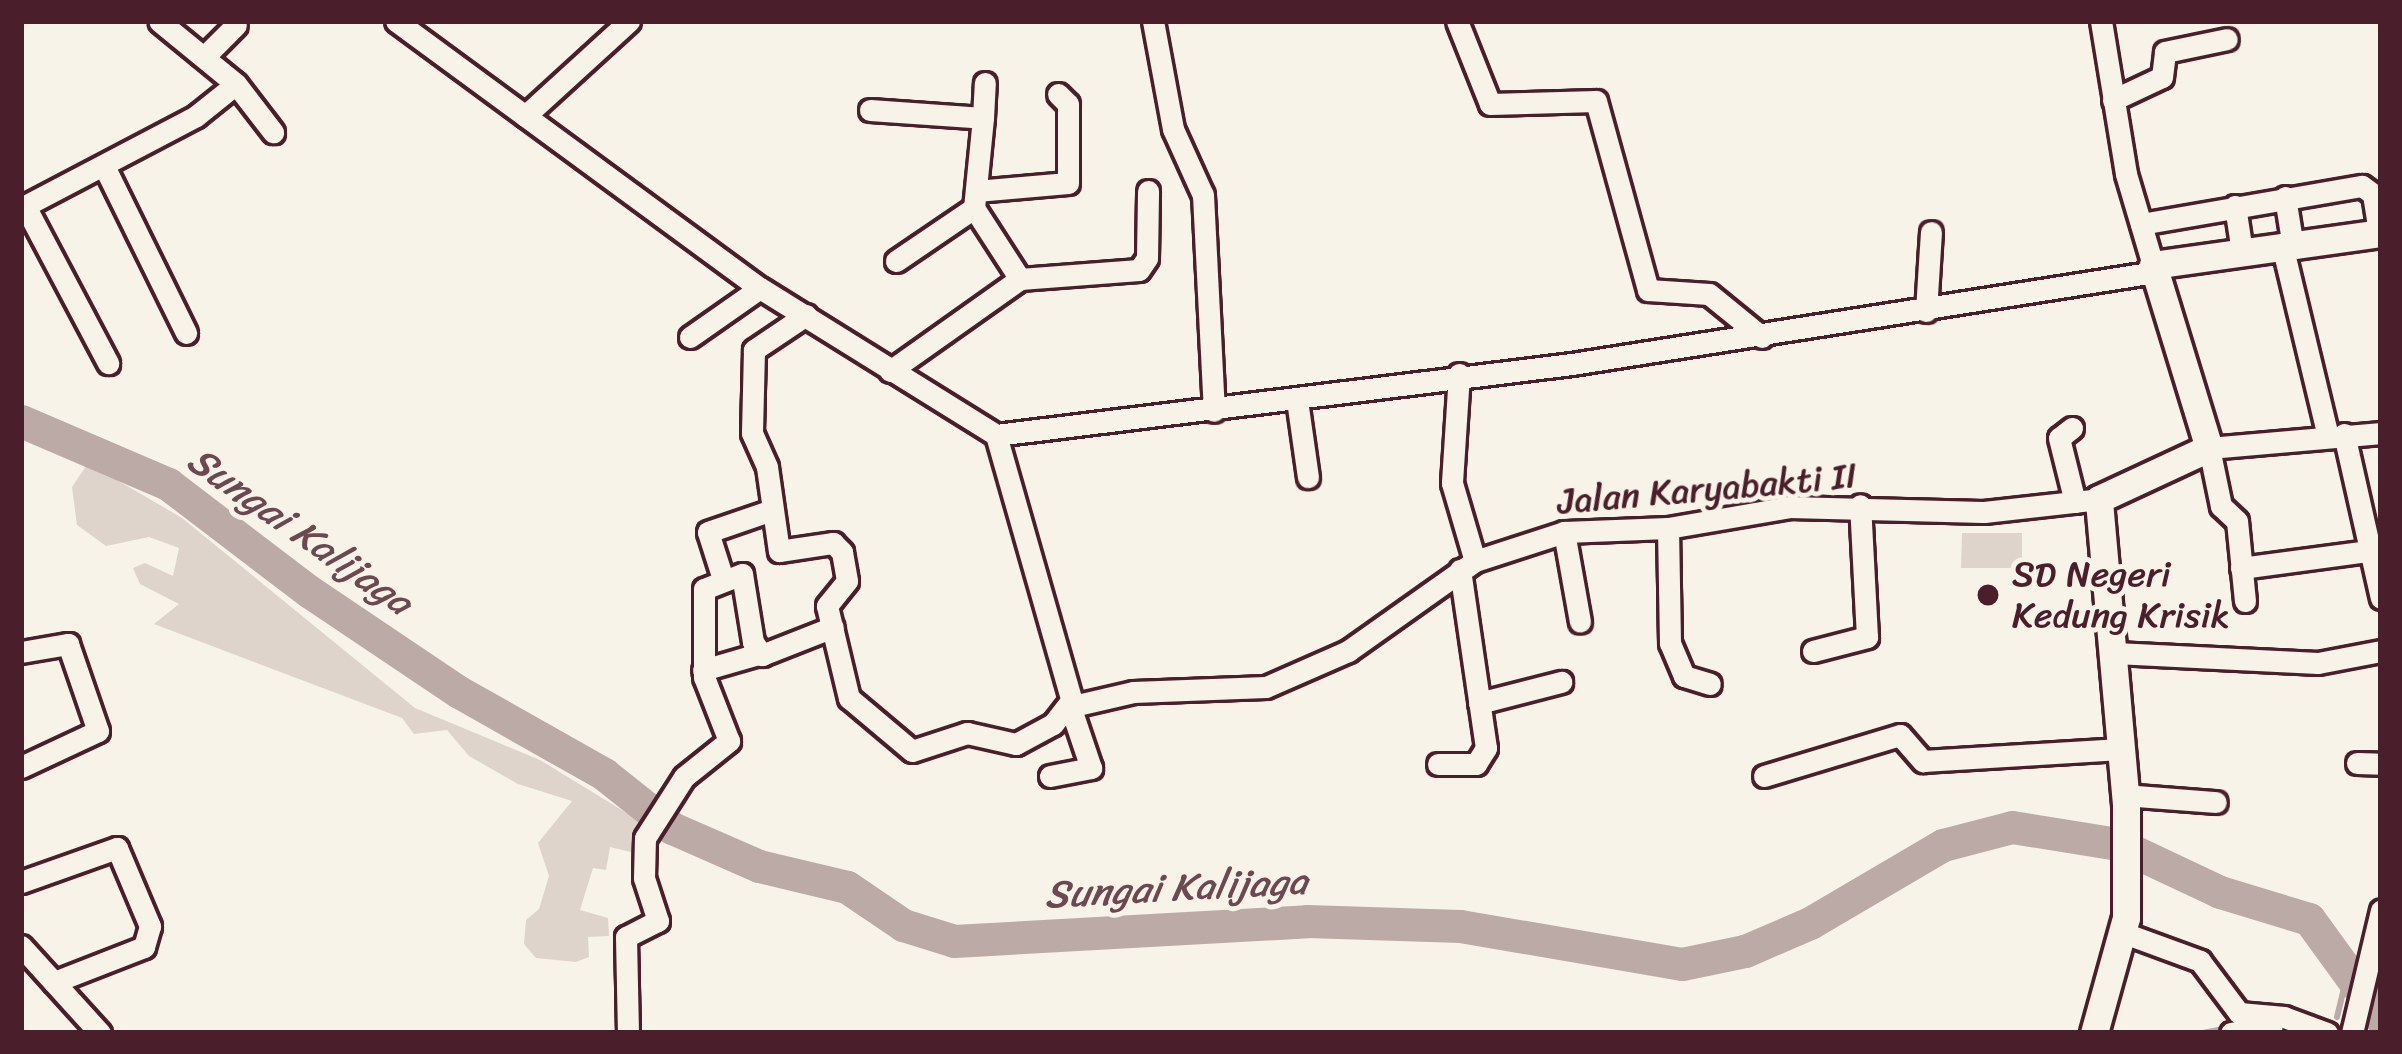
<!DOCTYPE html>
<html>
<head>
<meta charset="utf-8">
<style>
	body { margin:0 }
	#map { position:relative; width:2402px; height:1054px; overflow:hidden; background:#f7f3e8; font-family:Sriracha,sans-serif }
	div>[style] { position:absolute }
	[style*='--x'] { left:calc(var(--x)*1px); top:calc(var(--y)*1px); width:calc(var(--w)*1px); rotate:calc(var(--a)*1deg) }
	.green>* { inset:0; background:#ded4cc }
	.stream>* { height:6px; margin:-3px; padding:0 3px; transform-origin:3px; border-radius:3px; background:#bcaaa7 }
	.river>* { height:33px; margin:-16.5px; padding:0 16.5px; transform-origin:16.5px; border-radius:16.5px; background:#bcaaa7 }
	.roads { filter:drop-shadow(3px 0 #4a1f2b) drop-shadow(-3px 0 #4a1f2b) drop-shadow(0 3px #4a1f2b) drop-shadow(0 -3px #4a1f2b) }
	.minor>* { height:21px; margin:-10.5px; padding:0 10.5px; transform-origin:10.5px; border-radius:10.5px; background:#f7f3e8 }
	.tertiary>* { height:27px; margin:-13.5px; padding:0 13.5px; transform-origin:13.5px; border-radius:13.5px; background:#f7f3e8 }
	.dots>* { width:33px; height:33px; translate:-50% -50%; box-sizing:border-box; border:6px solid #f7f3e8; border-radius:50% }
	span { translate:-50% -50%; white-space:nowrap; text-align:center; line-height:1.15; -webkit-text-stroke:10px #f7f3e8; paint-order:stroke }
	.street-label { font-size:36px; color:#4a1f2b }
	.poi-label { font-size:36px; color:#4a1f2b }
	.left { translate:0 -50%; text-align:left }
	.water-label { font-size:39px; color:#6c4950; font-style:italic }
	.frame { position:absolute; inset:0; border:24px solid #4a1f2b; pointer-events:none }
</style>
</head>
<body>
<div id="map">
	<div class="green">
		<div style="clip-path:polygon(88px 463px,182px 518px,415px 708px,540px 760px,648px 826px,647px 856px,610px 847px,606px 870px,593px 868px,580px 910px,608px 918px,609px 936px,588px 937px,589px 957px,576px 962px,536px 958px,524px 944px,526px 920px,539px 909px,549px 876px,538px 843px,572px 801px,518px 784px,469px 756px,447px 730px,414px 734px,402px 718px,154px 624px,179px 604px,140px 584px,133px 568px,145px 563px,173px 576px,179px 548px,149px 537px,106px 546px,77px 525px,72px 487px)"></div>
		<div style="clip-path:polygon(1962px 533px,2022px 533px,2022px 568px,1961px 568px)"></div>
	</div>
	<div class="stream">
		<div style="--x:2337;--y:1017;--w:42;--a:-76.3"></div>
		<div style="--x:2203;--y:1033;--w:26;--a:-11"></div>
	</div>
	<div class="river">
		<div style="--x:21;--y:421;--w:160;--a:23.2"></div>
		<div style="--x:168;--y:484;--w:178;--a:37.3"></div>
		<div style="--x:310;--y:592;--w:179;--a:33.9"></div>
		<div style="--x:459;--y:692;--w:167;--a:29.5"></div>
		<div style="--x:604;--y:774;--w:87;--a:38.5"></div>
		<div style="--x:672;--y:828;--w:95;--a:23.6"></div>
		<div style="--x:759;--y:866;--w:90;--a:13.4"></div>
		<div style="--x:847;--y:887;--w:68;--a:34.2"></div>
		<div style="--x:903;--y:925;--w:53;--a:17.4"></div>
		<div style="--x:954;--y:941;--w:354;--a:-3.2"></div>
		<div style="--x:1307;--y:921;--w:153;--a:1.9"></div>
		<div style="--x:1460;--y:926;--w:225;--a:9.7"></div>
		<div style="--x:1682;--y:964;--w:64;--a:-11.7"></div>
		<div style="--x:1745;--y:951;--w:71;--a:-23.3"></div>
		<div style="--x:1810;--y:923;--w:154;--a:-30.4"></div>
		<div style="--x:1943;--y:845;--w:71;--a:-14.6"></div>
		<div style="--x:2012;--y:827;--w:107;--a:9.1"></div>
		<div style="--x:2118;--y:844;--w:113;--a:25.2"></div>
		<div style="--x:2220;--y:892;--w:93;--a:16.9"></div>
		<div style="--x:2309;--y:919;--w:122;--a:54"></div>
	</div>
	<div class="roads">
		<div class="minor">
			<div style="--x:396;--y:21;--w:451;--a:36.3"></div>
			<div style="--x:760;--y:288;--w:278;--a:31.9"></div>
			<div style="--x:996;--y:435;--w:580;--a:-7.03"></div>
			<div style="--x:1572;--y:364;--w:590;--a:-8.97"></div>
			<div style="--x:1153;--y:21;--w:110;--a:79.5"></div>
			<div style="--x:1173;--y:129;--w:72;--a:65.6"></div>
			<div style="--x:1203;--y:195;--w:216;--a:87.1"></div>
			<div style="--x:1457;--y:21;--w:89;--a:68.3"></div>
			<div style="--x:1490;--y:104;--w:106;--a:-1.6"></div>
			<div style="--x:1596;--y:101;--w:196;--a:74.6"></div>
			<div style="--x:1648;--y:290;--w:61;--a:3.8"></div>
			<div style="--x:1709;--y:294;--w:68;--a:39.1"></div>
			<div style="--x:2101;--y:21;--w:155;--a:80.7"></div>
			<div style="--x:2126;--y:174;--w:95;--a:73.5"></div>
			<div style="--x:204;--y:57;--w:45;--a:-45"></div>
			<div style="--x:236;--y:84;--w:61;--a:52.4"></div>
			<div style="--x:2113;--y:100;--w:54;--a:-25.1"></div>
			<div style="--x:2162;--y:77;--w:25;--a:-83"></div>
			<div style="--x:2165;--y:52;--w:63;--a:-11.8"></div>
			<div style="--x:870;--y:110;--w:113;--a:4"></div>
			<div style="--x:983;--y:118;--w:90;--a:95.7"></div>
			<div style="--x:525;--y:116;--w:141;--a:-42.4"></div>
			<div style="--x:983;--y:118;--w:35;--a:-87"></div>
			<div style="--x:104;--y:166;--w:186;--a:63.8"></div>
			<div style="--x:976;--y:191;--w:92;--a:-5"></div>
			<div style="--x:1068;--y:183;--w:79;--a:-90"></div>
			<div style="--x:1068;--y:104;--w:14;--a:-135"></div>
			<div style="--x:2285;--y:197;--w:51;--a:80.9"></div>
			<div style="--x:25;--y:206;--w:178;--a:62.1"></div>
			<div style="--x:2235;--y:206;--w:47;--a:81.3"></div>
			<div style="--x:21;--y:208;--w:198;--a:-27.7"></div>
			<div style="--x:196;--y:116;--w:51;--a:-38.7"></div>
			<div style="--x:236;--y:84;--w:99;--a:-140.7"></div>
			<div style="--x:2141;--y:224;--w:224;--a:-9.8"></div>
			<div style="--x:2362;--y:186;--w:14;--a:36"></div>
			<div style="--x:2373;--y:194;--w:39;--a:81"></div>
			<div style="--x:2283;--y:249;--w:192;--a:76.5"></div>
			<div style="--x:896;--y:261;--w:94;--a:-34.2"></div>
			<div style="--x:974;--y:208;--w:85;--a:57.1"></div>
			<div style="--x:1926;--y:311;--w:79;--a:-86.4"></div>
			<div style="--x:806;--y:315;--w:63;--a:146.1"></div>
			<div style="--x:754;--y:350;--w:83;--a:91.4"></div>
			<div style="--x:752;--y:433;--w:37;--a:66"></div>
			<div style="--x:767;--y:467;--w:85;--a:81.9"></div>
			<div style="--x:779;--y:551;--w:55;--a:-8.4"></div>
			<div style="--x:833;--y:543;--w:13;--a:45"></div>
			<div style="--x:842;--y:552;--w:29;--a:80"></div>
			<div style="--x:847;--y:581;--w:32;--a:129"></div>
			<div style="--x:827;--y:606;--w:95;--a:76.6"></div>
			<div style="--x:849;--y:698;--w:82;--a:40.1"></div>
			<div style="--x:912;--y:751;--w:58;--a:-18.1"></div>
			<div style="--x:967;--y:733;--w:50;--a:12.7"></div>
			<div style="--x:1016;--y:744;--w:42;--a:-28.4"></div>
			<div style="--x:1053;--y:724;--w:24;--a:-52"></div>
			<div style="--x:690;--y:337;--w:85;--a:-35"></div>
			<div style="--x:890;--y:371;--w:159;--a:-35.3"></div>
			<div style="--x:1020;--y:279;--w:119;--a:-4.3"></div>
			<div style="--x:1139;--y:270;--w:14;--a:-56"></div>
			<div style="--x:1147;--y:258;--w:67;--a:-89.1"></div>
			<div style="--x:1459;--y:374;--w:109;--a:93.7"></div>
			<div style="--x:1452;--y:483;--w:81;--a:73.6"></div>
			<div style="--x:1297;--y:400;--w:78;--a:81.9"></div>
			<div style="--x:2072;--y:428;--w:16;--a:142"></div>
			<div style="--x:2059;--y:438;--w:66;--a:76"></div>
			<div style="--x:2344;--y:434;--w:168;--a:77.3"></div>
			<div style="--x:996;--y:435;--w:282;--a:74.1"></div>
			<div style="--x:1073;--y:706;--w:62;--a:-13.1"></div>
			<div style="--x:1133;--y:692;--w:133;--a:-2.2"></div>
			<div style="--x:1266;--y:687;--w:90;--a:-23.7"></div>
			<div style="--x:1348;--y:651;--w:156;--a:-35.3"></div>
			<div style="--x:1475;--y:561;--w:94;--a:-18"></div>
			<div style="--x:1564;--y:532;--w:104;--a:-2.2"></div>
			<div style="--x:1668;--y:528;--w:123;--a:-9.8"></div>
			<div style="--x:1789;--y:507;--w:195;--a:1.5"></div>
			<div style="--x:1984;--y:512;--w:116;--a:-6.4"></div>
			<div style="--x:1668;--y:528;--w:115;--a:89"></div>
			<div style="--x:1670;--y:643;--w:36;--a:67"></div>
			<div style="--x:1684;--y:676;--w:27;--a:17"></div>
			<div style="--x:1564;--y:532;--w:91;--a:79.9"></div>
			<div style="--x:2241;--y:568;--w:129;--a:-7.6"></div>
			<div style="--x:723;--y:579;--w:49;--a:-107.7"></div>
			<div style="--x:708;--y:532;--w:65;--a:-19"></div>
			<div style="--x:2245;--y:601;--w:80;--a:-95.7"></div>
			<div style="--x:2237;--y:521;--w:22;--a:-137"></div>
			<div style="--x:2221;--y:506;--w:59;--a:-101.7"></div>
			<div style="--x:2209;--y:448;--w:173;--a:-5"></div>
			<div style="--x:1813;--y:651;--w:56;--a:-14.5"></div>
			<div style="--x:1867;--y:637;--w:132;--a:-93"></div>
			<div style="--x:21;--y:652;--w:48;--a:-9.7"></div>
			<div style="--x:68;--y:644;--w:92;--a:71"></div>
			<div style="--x:98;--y:731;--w:85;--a:154.9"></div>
			<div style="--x:2115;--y:653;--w:203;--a:2.8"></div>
			<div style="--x:2318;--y:663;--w:64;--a:-10.8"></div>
			<div style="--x:703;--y:670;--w:57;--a:-16.2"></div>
			<div style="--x:1479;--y:703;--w:85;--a:-14.4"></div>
			<div style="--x:2357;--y:763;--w:24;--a:2"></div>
			<div style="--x:1438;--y:764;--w:38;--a:0"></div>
			<div style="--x:1476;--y:764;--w:19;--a:-58"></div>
			<div style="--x:1486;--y:748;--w:180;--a:-98.3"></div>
			<div style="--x:1050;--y:776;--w:42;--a:-11"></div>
			<div style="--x:1091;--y:768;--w:65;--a:-108.7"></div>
			<div style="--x:1764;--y:776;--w:142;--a:-16.8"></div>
			<div style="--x:1900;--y:735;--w:35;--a:49"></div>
			<div style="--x:1923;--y:761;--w:198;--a:-3.5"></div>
			<div style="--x:2124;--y:795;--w:92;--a:4.4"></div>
			<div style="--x:21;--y:882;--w:102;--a:-19.5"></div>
			<div style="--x:117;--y:848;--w:85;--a:67.1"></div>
			<div style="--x:150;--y:926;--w:22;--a:106"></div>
			<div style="--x:144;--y:947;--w:97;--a:158.7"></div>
			<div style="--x:2124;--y:933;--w:81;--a:20.2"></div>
			<div style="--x:2200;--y:961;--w:65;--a:53.1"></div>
			<div style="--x:2239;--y:1013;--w:45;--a:5.1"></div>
			<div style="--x:2284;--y:1017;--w:46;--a:20.4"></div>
			<div style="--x:21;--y:946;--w:118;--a:47.8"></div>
			<div style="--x:628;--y:1033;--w:96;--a:-91.2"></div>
			<div style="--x:626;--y:937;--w:36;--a:-27"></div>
			<div style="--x:658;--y:921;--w:45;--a:-108"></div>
			<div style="--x:644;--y:878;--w:40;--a:-88.6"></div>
			<div style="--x:645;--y:838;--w:72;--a:-57.4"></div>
			<div style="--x:684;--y:777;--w:58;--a:-38.7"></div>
			<div style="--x:729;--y:741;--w:69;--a:-111.3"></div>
			<div style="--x:704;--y:677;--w:88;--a:-90"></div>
			<div style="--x:704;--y:589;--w:41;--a:-21.5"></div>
			<div style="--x:742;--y:574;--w:69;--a:80.8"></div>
			<div style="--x:753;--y:642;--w:16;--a:55"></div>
			<div style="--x:762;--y:655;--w:76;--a:-21.5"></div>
			<div style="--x:2231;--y:1033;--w:41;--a:-8.3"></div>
			<div style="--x:2352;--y:1033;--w:126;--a:-76.7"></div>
		</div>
		<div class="tertiary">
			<div style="--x:2094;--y:1033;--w:119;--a:-74.5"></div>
			<div style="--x:2126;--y:918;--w:114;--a:-90"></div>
			<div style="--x:2126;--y:804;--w:306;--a:-95.1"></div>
			<div style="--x:2099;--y:499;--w:121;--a:-24.9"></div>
			<div style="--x:2209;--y:448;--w:191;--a:-107"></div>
			<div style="--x:2153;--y:265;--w:230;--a:-8"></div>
		</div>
	</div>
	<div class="dots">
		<div style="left:1988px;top:595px;background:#4a1f2b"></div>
	</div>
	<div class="street-label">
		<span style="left:1707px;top:489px;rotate:-5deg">Jalan Karyabakti II</span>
	</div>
	<div class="poi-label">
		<span class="left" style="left:2012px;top:595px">SD Negeri<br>Kedung Krisik</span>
	</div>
	<div class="water-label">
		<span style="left:300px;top:531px;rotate:35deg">Sungai Kalijaga</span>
		<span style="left:1176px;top:888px;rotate:-3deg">Sungai Kalijaga</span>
	</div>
	<div class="frame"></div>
</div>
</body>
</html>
